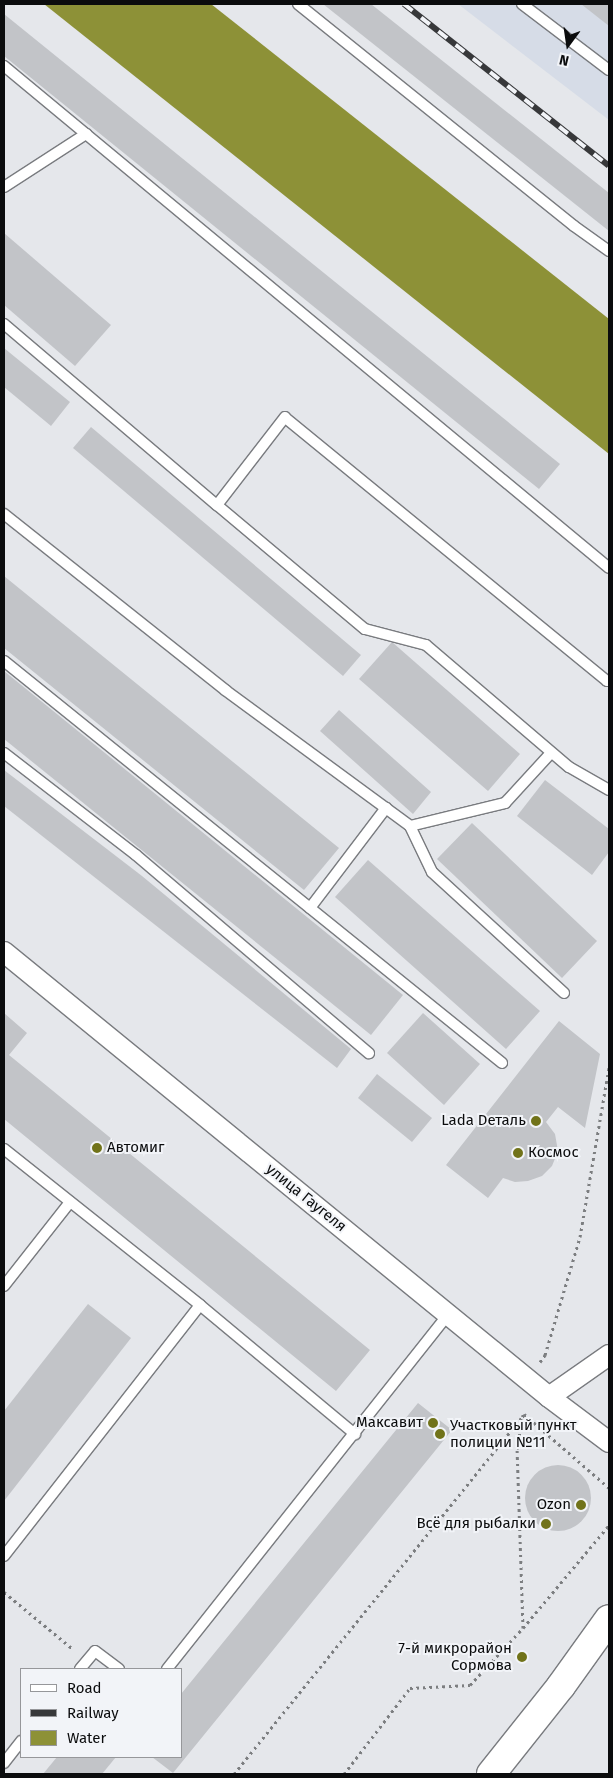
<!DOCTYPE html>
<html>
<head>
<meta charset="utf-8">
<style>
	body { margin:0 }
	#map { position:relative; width:613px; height:1778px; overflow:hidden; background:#e5e7eb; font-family:"Fira Sans",sans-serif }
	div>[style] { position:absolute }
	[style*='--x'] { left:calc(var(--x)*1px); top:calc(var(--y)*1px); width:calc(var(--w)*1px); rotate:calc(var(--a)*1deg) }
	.built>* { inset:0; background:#d6dce7 }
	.water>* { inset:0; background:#8d9137 }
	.building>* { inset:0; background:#c2c4c8 }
	.round { border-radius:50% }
	.path>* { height:3px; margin-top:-1.5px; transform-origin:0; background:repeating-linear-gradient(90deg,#7c7e80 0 2.5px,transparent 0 6.5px) }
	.roads { filter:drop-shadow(1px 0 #797b7f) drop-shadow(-1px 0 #797b7f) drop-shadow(0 1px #797b7f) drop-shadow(0 -1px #797b7f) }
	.lane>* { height:10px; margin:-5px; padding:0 5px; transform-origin:5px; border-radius:5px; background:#fff }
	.street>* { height:20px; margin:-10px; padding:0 10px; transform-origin:10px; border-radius:10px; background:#fff }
	.secondary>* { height:28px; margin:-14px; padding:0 14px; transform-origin:14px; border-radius:14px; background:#fff }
	.rail>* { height:5.5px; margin-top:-2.75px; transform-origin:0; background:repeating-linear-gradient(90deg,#f2f4f8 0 11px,#37383a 0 22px); box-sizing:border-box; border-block:1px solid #37383a }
	.dots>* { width:14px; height:14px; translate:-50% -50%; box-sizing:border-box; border:2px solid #f2f4f8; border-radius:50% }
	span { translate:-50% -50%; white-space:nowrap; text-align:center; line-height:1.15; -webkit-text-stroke:4px #f2f4f8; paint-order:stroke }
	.poi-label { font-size:15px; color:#0b0c0d }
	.right { translate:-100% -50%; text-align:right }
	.left { translate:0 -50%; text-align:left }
	.street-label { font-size:15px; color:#0b0c0d }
	.frame { position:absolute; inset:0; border:5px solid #0b0c0d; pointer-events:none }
	.legend { position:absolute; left:20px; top:1668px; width:162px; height:90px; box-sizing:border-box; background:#f2f4f8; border:1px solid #96979a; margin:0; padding:6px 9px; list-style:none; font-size:15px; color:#0b0c0d }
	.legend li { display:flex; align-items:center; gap:10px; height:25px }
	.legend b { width:25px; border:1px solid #96979a }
	.north { position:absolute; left:543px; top:20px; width:50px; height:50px; -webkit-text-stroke:4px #f2f4f8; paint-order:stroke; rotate:194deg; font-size:14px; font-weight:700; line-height:20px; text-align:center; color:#0b0c0d }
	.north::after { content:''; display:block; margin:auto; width:18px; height:22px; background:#0b0c0d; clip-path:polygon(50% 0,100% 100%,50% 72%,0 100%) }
</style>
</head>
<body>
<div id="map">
	<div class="built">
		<div style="clip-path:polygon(458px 4px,609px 4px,609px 120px)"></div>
	</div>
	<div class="water">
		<div style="clip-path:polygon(44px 4px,211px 4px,609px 319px,609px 454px)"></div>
	</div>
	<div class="building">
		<div style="clip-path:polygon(323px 4px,371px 4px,609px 193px,609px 231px)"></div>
		<div style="clip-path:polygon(581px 4px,609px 4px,609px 26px)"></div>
		<div style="clip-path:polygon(4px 14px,560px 464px,539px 489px,4px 56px)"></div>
		<div style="clip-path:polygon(4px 233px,111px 325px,75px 366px,4px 305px)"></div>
		<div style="clip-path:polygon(4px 348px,70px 402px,51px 426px,4px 387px)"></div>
		<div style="clip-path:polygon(91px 427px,361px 655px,343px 676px,73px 448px)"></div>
		<div style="clip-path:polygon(4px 576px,339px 848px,304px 890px,4px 648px)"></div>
		<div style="clip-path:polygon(392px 642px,520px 754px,488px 791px,359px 679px)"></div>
		<div style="clip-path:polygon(4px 671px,403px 995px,371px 1035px,4px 739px)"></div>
		<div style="clip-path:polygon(339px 710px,431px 792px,413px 814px,320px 731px)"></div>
		<div style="clip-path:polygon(4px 770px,142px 876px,351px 1049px,337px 1068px,4px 806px)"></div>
		<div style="clip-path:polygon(545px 780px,609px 829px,609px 852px,592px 875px,517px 816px)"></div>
		<div style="clip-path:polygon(472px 823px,597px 941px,562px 978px,437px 859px)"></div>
		<div style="clip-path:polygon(368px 860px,540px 1011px,506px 1049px,335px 897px)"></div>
		<div style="clip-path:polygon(4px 1013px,27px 1033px,9px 1055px,370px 1350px,336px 1391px,4px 1119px)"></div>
		<div style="clip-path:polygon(423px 1013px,480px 1064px,444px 1105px,387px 1053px)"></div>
		<div style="clip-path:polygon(559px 1021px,600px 1054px,585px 1128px,558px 1107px,546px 1122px,555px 1134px,558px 1151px,552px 1166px,542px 1176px,528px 1181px,515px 1182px,503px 1178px,488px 1198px,446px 1165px)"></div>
		<div style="clip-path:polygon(377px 1074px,432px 1118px,412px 1142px,358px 1098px)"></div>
		<div style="clip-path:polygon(88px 1304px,131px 1338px,4px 1501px,4px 1411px)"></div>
		<div style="clip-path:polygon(418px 1403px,452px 1430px,173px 1773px,152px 1757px,181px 1757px,181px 1694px)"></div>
		<div class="round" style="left:525px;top:1465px;width:66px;height:66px"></div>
		<div style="clip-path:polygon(57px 1757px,116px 1757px,102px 1774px,43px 1774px)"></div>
	</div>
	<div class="path">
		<div style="--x:540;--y:1362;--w:9;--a:-54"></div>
		<div style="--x:545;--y:1355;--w:123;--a:-73.5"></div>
		<div style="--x:580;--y:1237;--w:172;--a:-80.3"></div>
		<div style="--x:524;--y:1414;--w:113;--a:41"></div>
		<div style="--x:4;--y:1592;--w:89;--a:39.6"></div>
		<div style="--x:523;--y:1628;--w:179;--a:-91.9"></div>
		<div style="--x:517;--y:1449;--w:36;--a:-80"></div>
		<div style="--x:234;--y:1774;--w:462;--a:-51.1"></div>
		<div style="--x:344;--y:1774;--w:108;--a:-52.5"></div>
		<div style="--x:410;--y:1688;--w:60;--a:-2.9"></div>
		<div style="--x:470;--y:1685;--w:78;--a:-47.1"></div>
		<div style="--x:523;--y:1628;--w:134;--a:-50.1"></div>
	</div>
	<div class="roads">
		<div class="lane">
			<div style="--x:298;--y:4;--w:354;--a:38.8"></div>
			<div style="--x:574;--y:226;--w:43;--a:35.5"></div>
			<div style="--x:522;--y:4;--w:109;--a:37.2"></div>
			<div style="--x:4;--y:66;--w:786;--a:39.68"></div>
			<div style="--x:4;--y:187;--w:98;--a:-32.9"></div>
			<div style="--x:4;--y:324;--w:280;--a:40.4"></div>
			<div style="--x:4;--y:514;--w:283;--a:38.5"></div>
			<div style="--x:225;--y:690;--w:230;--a:36.3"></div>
			<div style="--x:410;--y:826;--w:98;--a:-13.6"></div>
			<div style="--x:505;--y:803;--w:68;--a:-47.4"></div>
			<div style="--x:4;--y:661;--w:640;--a:38.91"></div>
			<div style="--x:609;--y:681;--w:2;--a:180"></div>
			<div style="--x:607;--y:681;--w:416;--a:-140.7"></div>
			<div style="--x:285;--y:417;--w:111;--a:127.7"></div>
			<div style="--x:217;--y:505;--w:193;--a:40"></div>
			<div style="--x:365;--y:629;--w:63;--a:14.7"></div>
			<div style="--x:426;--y:645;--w:188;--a:40.5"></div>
			<div style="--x:569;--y:767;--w:46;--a:29.9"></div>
			<div style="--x:4;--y:753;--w:167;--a:37.7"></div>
			<div style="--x:136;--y:855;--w:306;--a:40.4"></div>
			<div style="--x:410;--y:826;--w:51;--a:64.4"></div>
			<div style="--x:432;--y:872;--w:179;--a:42.5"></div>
			<div style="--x:310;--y:908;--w:126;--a:-52.8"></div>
			<div style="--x:4;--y:1149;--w:251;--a:38.5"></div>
			<div style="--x:200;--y:1305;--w:202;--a:39.8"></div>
			<div style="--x:4;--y:1286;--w:107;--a:-51.8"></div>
			<div style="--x:4;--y:1556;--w:318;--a:-52"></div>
			<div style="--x:80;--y:1669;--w:23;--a:-50"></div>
			<div style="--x:95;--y:1651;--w:30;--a:37"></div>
			<div style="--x:167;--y:1669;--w:452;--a:-51.6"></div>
			<div style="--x:4;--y:1763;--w:28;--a:-52"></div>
		</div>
		<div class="street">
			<div style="--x:4;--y:952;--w:704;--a:39.23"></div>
			<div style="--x:549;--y:1397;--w:75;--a:36.9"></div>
			<div style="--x:549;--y:1397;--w:73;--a:-35"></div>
		</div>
		<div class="secondary">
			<div style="--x:491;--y:1774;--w:112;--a:-51.5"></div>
			<div style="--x:561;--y:1686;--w:82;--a:-54.4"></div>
		</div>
	</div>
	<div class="rail">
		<div style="--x:404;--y:4;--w:261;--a:38.3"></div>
	</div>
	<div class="dots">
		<div style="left:536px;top:1121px;background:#71731a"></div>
		<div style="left:97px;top:1148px;background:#71731a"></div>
		<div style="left:518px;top:1153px;background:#71731a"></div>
		<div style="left:433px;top:1423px;background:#71731a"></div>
		<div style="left:440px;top:1434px;background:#71731a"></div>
		<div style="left:581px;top:1505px;background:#71731a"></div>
		<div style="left:546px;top:1524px;background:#71731a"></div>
		<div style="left:522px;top:1657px;background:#71731a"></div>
	</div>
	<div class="poi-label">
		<span class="right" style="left:526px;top:1121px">Lada Dеталь</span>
		<span class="left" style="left:107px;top:1148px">Автомиг</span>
		<span class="left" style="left:528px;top:1153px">Космос</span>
		<span class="right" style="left:423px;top:1423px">Максавит</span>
		<span class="left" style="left:450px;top:1434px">Участковый пункт<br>полиции №11</span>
		<span class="right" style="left:571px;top:1505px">Ozon</span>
		<span class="right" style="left:536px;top:1524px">Всё для рыбалки</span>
		<span class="right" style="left:512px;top:1657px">7-й микрорайон<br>Сормова</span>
	</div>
	<div class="street-label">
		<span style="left:306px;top:1198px;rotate:39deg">улица Гаугеля</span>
	</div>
	<div class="frame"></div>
	<ul class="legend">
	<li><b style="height:6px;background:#fff"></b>Road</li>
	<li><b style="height:6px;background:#37383a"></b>Railway</li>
	<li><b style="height:14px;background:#8d9137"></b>Water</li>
	</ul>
	<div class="north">N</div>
</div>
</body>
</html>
